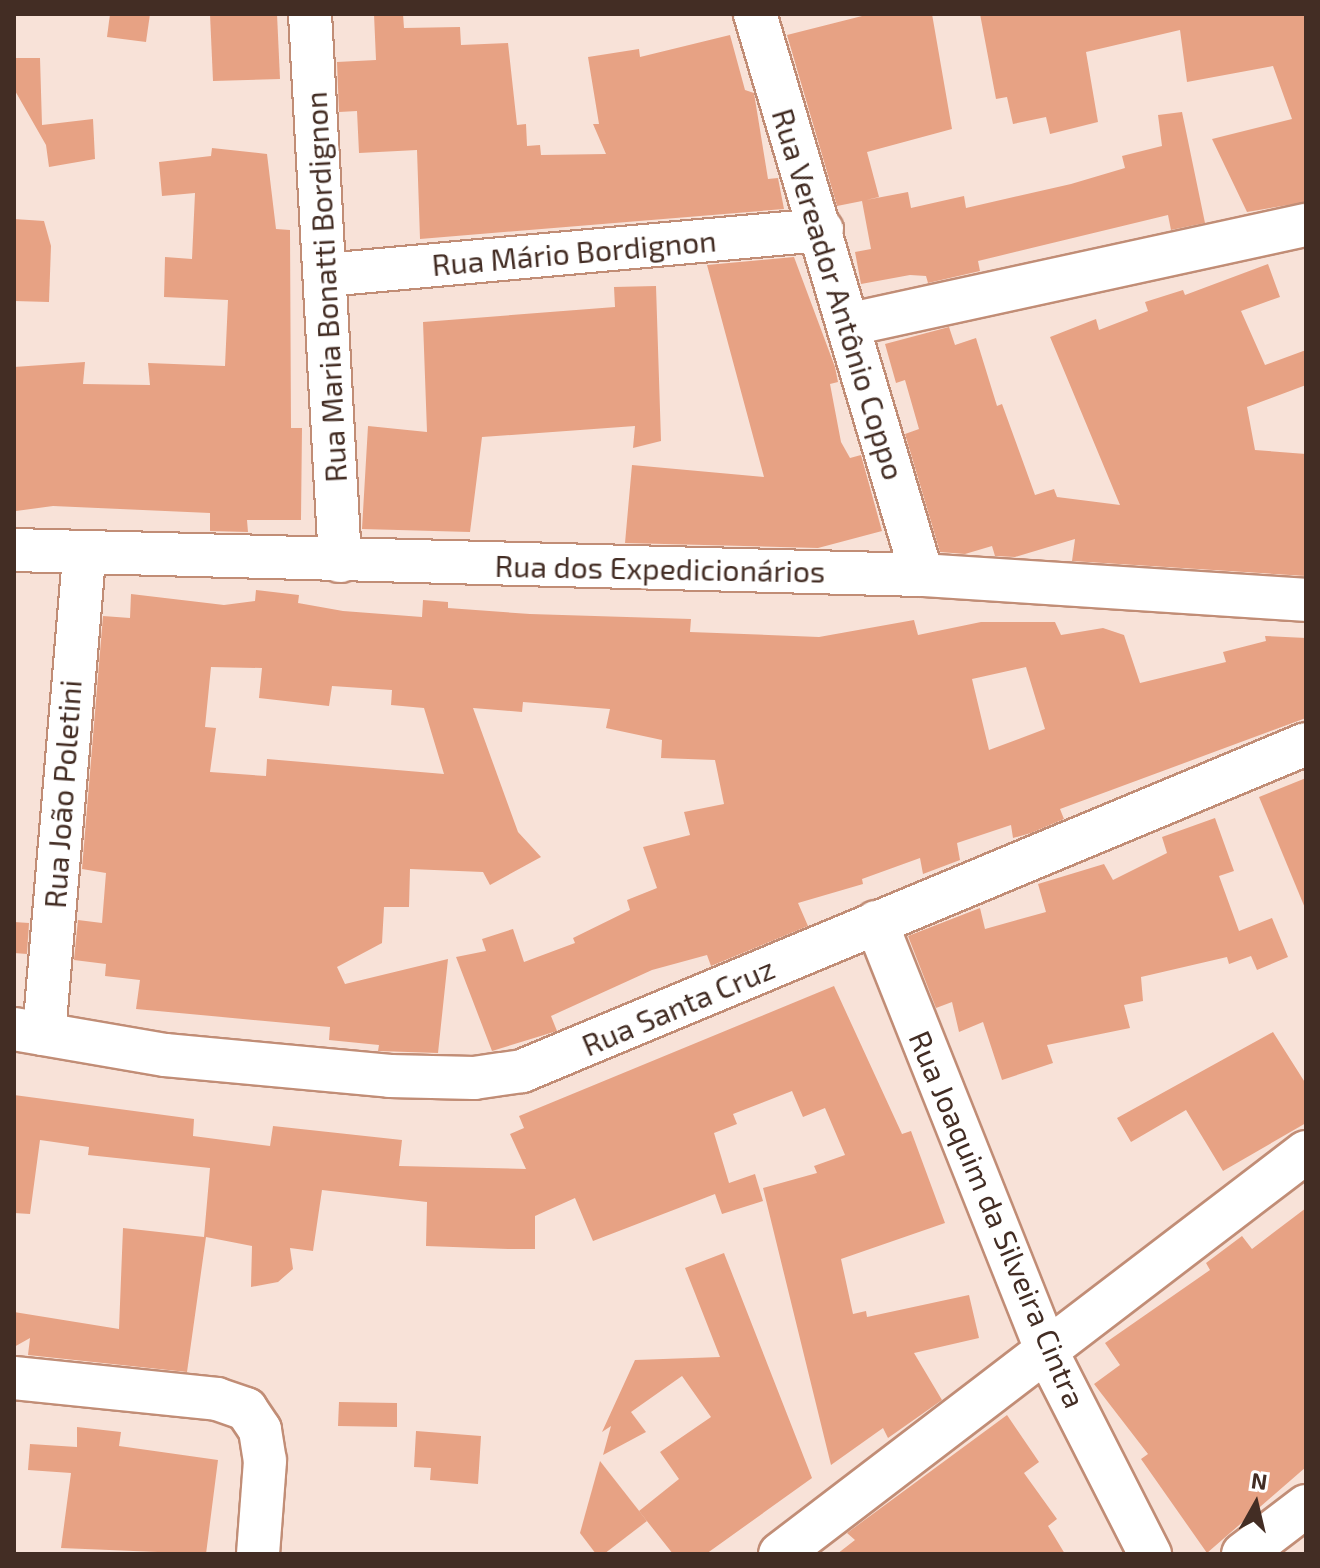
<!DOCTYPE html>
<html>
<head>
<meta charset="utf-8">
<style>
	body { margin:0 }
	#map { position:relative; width:1320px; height:1568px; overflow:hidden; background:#f8e2d8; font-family:"Exo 2",sans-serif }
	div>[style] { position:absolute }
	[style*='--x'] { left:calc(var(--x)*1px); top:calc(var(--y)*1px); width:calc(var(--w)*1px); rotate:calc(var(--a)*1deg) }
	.building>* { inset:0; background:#e7a284 }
	.roads { filter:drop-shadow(2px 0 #c18d76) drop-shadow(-2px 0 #c18d76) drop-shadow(0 2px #c18d76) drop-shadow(0 -2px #c18d76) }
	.minor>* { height:42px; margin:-21px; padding:0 21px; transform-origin:21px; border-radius:21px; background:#fff }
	span { translate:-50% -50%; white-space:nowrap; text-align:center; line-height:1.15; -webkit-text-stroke:6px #fff; paint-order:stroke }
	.street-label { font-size:30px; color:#432d24 }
	.frame { position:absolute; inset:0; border:16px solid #432d24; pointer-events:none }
	.north { position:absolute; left:1216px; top:1464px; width:80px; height:80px; -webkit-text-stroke:6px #fff; paint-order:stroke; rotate:8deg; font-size:22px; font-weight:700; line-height:32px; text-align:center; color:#432d24 }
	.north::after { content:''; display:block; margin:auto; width:28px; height:36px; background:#432d24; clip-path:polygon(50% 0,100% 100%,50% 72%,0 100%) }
</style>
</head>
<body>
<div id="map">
	<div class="building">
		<div style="clip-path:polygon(110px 14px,150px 14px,146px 42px,107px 37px)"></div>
		<div style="clip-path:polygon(210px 14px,277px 14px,280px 79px,213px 81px)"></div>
		<div style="clip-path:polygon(374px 14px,403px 14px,404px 28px,460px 27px,461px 45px,508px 43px,517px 125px,526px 124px,527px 146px,540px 145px,541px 155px,606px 154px,593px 124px,599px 124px,588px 57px,639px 49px,640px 57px,730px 35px,745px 90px,754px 93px,768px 179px,778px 178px,784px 209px,420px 239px,417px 150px,359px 153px,357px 111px,339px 112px,337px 62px,376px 60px)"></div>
		<div style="clip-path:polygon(870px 14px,932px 14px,952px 129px,867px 152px,879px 197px,866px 200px,908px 192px,911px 208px,964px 196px,966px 208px,1071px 184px,1125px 168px,1122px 156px,1162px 146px,1158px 115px,1182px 112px,1205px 223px,1171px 230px,1168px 215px,978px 261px,980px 271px,928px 283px,926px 276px,910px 275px,861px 284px,855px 252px,871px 249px,862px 201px,837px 206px,787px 35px)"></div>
		<div style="clip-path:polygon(980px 14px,1306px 14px,1306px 202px,1247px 212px,1212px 139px,1292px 119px,1273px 66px,1187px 82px,1180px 30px,1086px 52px,1098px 122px,1050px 134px,1046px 117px,1013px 124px,1007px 97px,996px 99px)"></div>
		<div style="clip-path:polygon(14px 58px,40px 58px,42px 125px,93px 119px,95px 159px,49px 167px,46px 145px,14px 89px)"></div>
		<div style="clip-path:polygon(212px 148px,267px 154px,276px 229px,290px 230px,291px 428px,302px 428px,301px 520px,247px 520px,248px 532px,210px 531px,210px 513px,53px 506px,16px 511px,14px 367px,85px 362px,83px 384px,150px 385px,148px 363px,225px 366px,228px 300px,164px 297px,165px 257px,192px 259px,195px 193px,162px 196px,159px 162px,211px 156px)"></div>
		<div style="clip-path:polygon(14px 219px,44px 221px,51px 246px,49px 302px,14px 301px)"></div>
		<div style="clip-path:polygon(794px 257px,835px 367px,838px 382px,830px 384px,841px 442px,850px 458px,861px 455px,882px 531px,818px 548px,625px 543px,632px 465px,764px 477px,707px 265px)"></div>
		<div style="clip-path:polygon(1268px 264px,1280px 297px,1241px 311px,1265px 365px,1306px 350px,1306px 385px,1247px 407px,1255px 450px,1306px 454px,1306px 576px,1072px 561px,1075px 539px,1015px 557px,995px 556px,992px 546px,965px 554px,940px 552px,905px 434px,919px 429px,905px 380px,896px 383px,885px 344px,949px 327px,955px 345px,976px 338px,997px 406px,1002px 404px,1035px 495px,1054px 489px,1057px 497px,1120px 505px,1050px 337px,1096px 319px,1099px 330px,1148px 311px,1145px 302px,1183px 290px,1185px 295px)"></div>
		<div style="clip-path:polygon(656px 286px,661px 441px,633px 448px,635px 426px,482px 437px,470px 532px,362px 529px,368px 426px,427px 432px,423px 322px,615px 307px,614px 287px)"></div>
		<div style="clip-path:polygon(evenodd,256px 590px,299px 595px,298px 603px,343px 611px,422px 617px,423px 600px,448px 602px,448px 608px,530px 614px,691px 619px,690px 632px,819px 637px,914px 620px,918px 635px,981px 622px,1055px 622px,1061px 635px,1103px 628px,1124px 635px,1140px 683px,1226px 662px,1223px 652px,1266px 641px,1265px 636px,1306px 638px,1306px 718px,1060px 809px,1064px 819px,1031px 833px,1013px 838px,1011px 825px,957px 843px,960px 860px,923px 874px,920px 858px,862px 879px,863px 884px,798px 903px,808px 926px,711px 966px,707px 955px,652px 970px,551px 1016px,557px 1031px,492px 1051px,456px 957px,486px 951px,482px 939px,513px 929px,524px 962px,575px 943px,573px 938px,630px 910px,627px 900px,657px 888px,643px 847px,690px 835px,684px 812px,724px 804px,715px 760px,661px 758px,662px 740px,606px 728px,610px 709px,523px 702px,522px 712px,473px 708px,518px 832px,541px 857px,490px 885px,483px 872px,410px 869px,409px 907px,384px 907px,382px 943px,337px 967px,345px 984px,448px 959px,438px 1053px,378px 1051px,379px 1045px,329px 1040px,330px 1027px,136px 1009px,140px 980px,105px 976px,106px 964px,74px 960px,78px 920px,102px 923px,106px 873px,82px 869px,103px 616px,130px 618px,131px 594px,224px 605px,255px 601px,256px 590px,211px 667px,262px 668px,259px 698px,329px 706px,332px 686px,392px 690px,391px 705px,424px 708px,444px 774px,267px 759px,266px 776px,210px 772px,216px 728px,205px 727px,211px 667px,256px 590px,1026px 667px,1045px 729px,989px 750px,972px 679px,1026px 667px)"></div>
		<div style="clip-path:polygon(1306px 778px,1306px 908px,1305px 908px,1259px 797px)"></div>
		<div style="clip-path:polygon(1215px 818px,1234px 871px,1219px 876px,1239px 931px,1272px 918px,1288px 957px,1257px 970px,1251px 956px,1229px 964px,1227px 957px,1141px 977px,1143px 1001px,1124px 1005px,1130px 1028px,1047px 1045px,1053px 1063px,1002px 1080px,983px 1022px,959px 1032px,952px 1002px,936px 1008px,908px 936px,980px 908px,985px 929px,1046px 912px,1038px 884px,1104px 864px,1113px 880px,1167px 853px,1162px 837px)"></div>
		<div style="clip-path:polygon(14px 922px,29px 923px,27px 954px,14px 953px)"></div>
		<div style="clip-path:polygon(834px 986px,902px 1134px,911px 1131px,945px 1223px,841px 1259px,853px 1314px,866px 1311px,867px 1317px,969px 1295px,979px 1338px,914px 1353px,942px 1400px,888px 1438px,883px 1428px,831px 1465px,763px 1188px,817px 1173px,814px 1166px,845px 1155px,825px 1108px,803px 1117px,792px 1091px,733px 1114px,737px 1124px,714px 1133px,729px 1183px,755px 1174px,763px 1201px,722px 1214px,715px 1194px,593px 1241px,575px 1198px,535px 1216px,535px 1249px,508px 1249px,426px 1246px,427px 1202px,322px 1190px,313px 1251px,290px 1248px,293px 1269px,278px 1282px,251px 1287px,252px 1246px,206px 1237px,187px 1372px,28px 1355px,30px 1338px,14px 1347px,14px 1312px,119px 1329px,123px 1228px,204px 1237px,210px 1168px,88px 1155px,89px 1147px,40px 1140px,30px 1214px,14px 1213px,14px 1095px,194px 1119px,193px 1136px,270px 1146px,273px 1126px,402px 1140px,399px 1166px,526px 1169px,510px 1134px,524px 1128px,519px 1116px)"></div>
		<div style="clip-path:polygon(1273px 1032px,1306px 1084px,1306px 1123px,1223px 1171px,1186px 1110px,1131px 1142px,1117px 1118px)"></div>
		<div style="clip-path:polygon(1306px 1208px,1306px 1467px,1207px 1553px,1141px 1459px,1148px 1454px,1094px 1384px,1120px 1365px,1105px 1343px,1210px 1270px,1206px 1263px,1242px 1236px,1252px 1249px)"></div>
		<div style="clip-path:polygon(724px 1253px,812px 1478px,706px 1554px,673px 1554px,639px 1511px,679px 1479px,660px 1452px,711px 1417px,682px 1376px,631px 1412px,646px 1432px,603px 1455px,611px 1426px,602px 1432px,635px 1360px,720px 1357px,685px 1268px)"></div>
		<div style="clip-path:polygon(339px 1402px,397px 1403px,397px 1427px,338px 1426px)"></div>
		<div style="clip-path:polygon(1007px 1415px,1039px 1462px,1024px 1473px,1057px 1519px,1048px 1526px,1065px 1554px,837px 1554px,855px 1540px,847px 1533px)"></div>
		<div style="clip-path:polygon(77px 1427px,121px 1432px,119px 1446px,218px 1460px,206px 1554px,61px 1548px,71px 1473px,28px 1470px,30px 1444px,77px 1447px)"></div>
		<div style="clip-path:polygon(416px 1431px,481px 1436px,478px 1484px,430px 1480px,431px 1468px,414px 1467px)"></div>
		<div style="clip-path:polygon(600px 1461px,647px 1521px,604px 1554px,596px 1554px,580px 1533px)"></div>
	</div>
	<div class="roads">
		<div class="minor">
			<div style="--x:310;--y:14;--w:548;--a:86.86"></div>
			<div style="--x:755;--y:14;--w:585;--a:73.42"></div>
			<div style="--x:326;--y:275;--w:498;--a:-5.2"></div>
			<div style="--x:851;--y:324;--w:466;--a:-12.3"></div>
			<div style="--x:14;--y:550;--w:908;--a:1.58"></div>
			<div style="--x:922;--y:575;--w:385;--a:3.7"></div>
			<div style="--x:876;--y:922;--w:465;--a:68.3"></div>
			<div style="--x:1048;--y:1354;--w:225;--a:63"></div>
			<div style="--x:14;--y:1029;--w:153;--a:9.8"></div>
			<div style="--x:165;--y:1055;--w:226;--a:5.3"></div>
			<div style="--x:390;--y:1076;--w:84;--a:1.4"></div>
			<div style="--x:474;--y:1078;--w:49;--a:-8.3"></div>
			<div style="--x:522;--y:1071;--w:849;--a:-22.64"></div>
			<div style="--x:44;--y:1034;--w:482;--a:-85.2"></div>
			<div style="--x:14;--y:1378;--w:204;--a:5.9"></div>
			<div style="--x:217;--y:1399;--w:31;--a:19"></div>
			<div style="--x:246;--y:1409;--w:25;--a:56"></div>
			<div style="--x:260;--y:1430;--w:31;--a:81"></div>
			<div style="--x:265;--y:1461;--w:93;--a:94.3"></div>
			<div style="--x:780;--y:1554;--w:662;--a:-37.39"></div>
			<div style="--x:1243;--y:1554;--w:79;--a:-37.3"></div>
		</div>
	</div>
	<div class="street-label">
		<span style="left:574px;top:252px;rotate:-5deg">Rua Mário Bordignon</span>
		<span style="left:325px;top:287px;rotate:-93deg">Rua Maria Bonatti Bordignon</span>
		<span style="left:839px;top:294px;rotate:73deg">Rua Vereador Antônio Coppo</span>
		<span style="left:660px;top:568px;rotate:1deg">Rua dos Expedicionários</span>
		<span style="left:62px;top:794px;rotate:-86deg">Rua João Poletini</span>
		<span style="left:678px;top:1006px;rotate:-23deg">Rua Santa Cruz</span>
		<span style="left:998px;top:1219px;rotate:67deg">Rua Joaquim da Silveira Cintra</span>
	</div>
	<div class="frame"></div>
	<div class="north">N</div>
</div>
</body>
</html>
